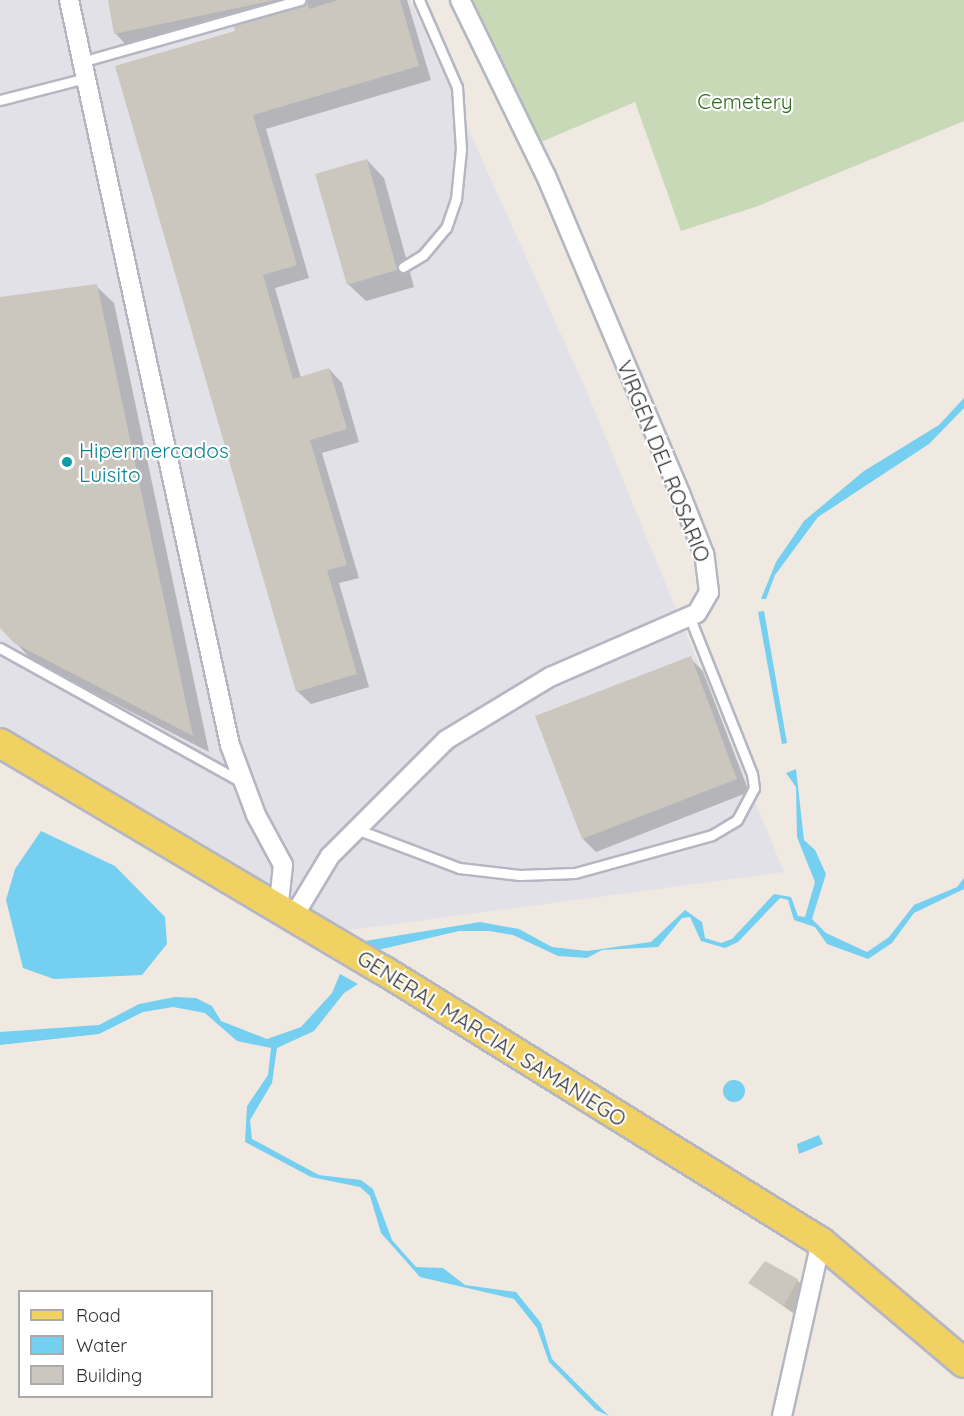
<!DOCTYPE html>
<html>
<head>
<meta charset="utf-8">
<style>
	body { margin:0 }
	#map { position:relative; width:964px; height:1416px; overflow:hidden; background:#efe9e1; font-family:Quicksand,sans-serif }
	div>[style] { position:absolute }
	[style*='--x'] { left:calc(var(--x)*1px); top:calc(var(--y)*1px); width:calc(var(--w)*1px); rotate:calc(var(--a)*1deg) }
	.industrial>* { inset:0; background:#e3e1e8 }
	.cemetery>* { inset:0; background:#c8d9b8 }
	.water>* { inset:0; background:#75cff0 }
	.round { border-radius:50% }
	.shadow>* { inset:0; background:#0003 }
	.building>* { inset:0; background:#cbc7bf }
	.roads { filter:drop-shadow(2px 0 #b4b7c1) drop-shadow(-2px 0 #b4b7c1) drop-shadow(0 2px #b4b7c1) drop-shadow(0 -2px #b4b7c1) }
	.lane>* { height:9px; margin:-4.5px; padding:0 4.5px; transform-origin:4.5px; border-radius:4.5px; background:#fff }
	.street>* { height:18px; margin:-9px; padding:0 9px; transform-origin:9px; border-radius:9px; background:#fff }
	.primary>* { height:28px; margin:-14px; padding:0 14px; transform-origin:14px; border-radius:14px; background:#f2d163 }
	.dots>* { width:16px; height:16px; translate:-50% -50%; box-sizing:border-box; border:3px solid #fff; border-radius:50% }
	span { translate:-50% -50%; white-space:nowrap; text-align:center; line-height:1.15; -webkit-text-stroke:4.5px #fff; paint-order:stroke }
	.park-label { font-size:21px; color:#2c6e1b }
	.culture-label { font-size:21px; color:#0d838f }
	.left { translate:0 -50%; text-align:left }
	.street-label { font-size:21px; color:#2e2e2e }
	.legend { position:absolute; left:18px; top:1290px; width:195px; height:108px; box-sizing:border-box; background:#fff; border:2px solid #ababab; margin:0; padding:8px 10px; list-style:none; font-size:18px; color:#2e2e2e }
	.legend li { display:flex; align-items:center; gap:12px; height:30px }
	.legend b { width:30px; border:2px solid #ababab }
</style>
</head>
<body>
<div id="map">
	<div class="industrial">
		<div style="clip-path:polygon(0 0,410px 0,587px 392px,784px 872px,320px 934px,0 729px)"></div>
	</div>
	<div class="cemetery">
		<div style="clip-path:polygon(470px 0,964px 0,964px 121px,758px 206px,681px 231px,635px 102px,541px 142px)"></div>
	</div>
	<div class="water">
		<div style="clip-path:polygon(964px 398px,964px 408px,929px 444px,818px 517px,775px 575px,766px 599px,761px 599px,776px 562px,804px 521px,864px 471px,939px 425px)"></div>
		<div style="clip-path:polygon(764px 611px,787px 743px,782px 744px,758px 612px)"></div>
		<div style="clip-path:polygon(796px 769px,804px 840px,815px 850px,826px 874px,812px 919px,826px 933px,867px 952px,889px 937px,914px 905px,957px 887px,964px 878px,964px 889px,914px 913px,892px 943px,868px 959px,827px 944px,815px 927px,794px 920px,788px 900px,780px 898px,738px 942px,725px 948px,701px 941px,690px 917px,682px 918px,658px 947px,602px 950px,587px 958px,558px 956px,513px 935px,489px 931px,459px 931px,378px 950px,365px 941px,480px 922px,519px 929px,552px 947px,587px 951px,651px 942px,685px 910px,702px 922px,705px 938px,721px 943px,732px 939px,774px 894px,791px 897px,798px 916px,805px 917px,815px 882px,797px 837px,796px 787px,786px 773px)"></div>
		<div style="clip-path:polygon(41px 831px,115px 866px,165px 917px,167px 944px,142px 975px,54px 979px,23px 968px,6px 900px,15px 869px)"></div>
		<div style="clip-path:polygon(340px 974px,358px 984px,344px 993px,314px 1031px,277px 1048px,272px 1083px,250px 1120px,252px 1139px,319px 1175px,361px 1180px,373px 1189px,392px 1240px,416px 1267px,443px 1268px,465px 1285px,516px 1292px,541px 1323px,552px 1359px,609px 1416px,596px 1410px,549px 1362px,537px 1328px,514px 1299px,420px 1277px,381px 1233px,370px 1196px,360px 1187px,311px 1177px,245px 1142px,247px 1106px,268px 1075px,271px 1048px,237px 1041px,205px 1013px,173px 1007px,143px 1012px,99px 1034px,0 1045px,0 1032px,99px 1025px,139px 1004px,175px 997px,196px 998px,212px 1006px,221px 1021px,267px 1039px,301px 1027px,332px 993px)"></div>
		<div class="round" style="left:723px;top:1080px;width:22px;height:22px"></div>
		<div style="clip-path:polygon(819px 1135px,823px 1144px,799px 1154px,797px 1144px)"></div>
	</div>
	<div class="shadow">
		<div style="clip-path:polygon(109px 0,407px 0,431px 80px,266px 129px,309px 278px,275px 288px,301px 378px,329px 369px,342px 383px,359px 442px,322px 453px,359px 578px,339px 583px,369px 687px,311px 704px,297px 691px,237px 32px,255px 19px,128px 47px,115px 33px)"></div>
		<div style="clip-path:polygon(367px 160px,384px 178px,414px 287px,366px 301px,348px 284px)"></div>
		<div style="clip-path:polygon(96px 286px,114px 303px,209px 752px,33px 661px,0 626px,0 298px)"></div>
		<div style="clip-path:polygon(690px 658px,703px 671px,749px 792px,596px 852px,583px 839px)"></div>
		<div style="clip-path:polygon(797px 1280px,806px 1289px,793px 1313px,750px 1283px)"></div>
	</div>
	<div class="building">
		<div style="clip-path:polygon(108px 0,275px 0,114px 34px)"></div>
		<div style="clip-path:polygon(307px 0,309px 9px,338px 0,400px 0,419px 66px,253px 115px,297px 265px,263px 275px,293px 379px,329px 368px,347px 429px,310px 440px,347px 565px,327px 570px,357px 674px,296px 692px,115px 66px,235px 31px,234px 26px,302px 6px)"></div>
		<div style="clip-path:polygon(367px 159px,397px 270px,347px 285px,315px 174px)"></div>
		<div style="clip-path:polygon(97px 284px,193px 736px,14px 643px,0 628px,0 297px)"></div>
		<div style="clip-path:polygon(691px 656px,737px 779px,582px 839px,535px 716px)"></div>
		<div style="clip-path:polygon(765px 1261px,798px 1279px,784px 1306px,748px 1283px)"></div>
	</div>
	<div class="roads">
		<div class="lane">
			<div style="--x:81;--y:62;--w:228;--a:-15.8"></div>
			<div style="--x:0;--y:100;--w:85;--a:-14.4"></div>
			<div style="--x:403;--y:267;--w:23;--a:-31"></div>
			<div style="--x:423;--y:255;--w:35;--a:-50"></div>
			<div style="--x:446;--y:228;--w:31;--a:-71"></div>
			<div style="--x:456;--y:199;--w:50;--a:-84.3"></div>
			<div style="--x:461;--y:149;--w:62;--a:-93.7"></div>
			<div style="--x:457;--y:87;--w:95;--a:-113.6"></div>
			<div style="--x:0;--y:648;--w:277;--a:29"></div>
			<div style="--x:356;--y:829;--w:110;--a:20.7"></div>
			<div style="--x:459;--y:868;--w:61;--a:6.5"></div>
			<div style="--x:520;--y:875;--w:55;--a:-2.1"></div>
			<div style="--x:575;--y:873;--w:142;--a:-15.5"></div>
			<div style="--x:712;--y:835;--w:29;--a:-31"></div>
			<div style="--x:737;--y:820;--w:36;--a:-62"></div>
			<div style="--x:754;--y:788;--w:14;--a:-98"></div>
			<div style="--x:752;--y:774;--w:170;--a:-111.7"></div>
		</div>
		<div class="street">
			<div style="--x:69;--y:0;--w:762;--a:77.81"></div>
			<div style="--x:230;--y:745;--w:75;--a:69.6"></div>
			<div style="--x:256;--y:815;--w:57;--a:61.6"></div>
			<div style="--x:283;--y:865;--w:46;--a:96.2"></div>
			<div style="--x:292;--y:919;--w:74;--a:-58.9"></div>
			<div style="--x:330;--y:856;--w:164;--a:-45"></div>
			<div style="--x:446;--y:740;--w:122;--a:-31.2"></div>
			<div style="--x:550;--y:677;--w:160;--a:-23.5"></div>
			<div style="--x:697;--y:613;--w:24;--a:-60"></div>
			<div style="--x:709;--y:592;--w:38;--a:-97"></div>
			<div style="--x:704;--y:554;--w:66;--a:-111.5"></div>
			<div style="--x:680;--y:493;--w:346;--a:-112.9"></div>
			<div style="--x:545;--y:174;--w:194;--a:-116"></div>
			<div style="--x:782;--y:1416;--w:178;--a:-77.4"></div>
		</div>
		<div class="primary">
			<div style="--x:0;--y:743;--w:445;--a:30.7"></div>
			<div style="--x:383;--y:970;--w:516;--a:31.84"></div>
			<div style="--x:821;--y:1242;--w:187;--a:40.2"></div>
		</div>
	</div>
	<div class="dots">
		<div style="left:67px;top:462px;background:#0f9aa8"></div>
	</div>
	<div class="park-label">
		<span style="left:745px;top:101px">Cemetery</span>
	</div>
	<div class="culture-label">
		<span class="left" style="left:79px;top:462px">Hipermercados<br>Luisito</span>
	</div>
	<div class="street-label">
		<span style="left:664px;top:461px;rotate:68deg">VIRGEN DEL ROSARIO</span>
		<span style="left:492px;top:1038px;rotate:32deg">GENERAL MARCIAL SAMANIEGO</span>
	</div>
	<ul class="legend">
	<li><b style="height:8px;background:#f2d163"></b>Road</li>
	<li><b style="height:16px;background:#75cff0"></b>Water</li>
	<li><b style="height:16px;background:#cbc7bf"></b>Building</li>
	</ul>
</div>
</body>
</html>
